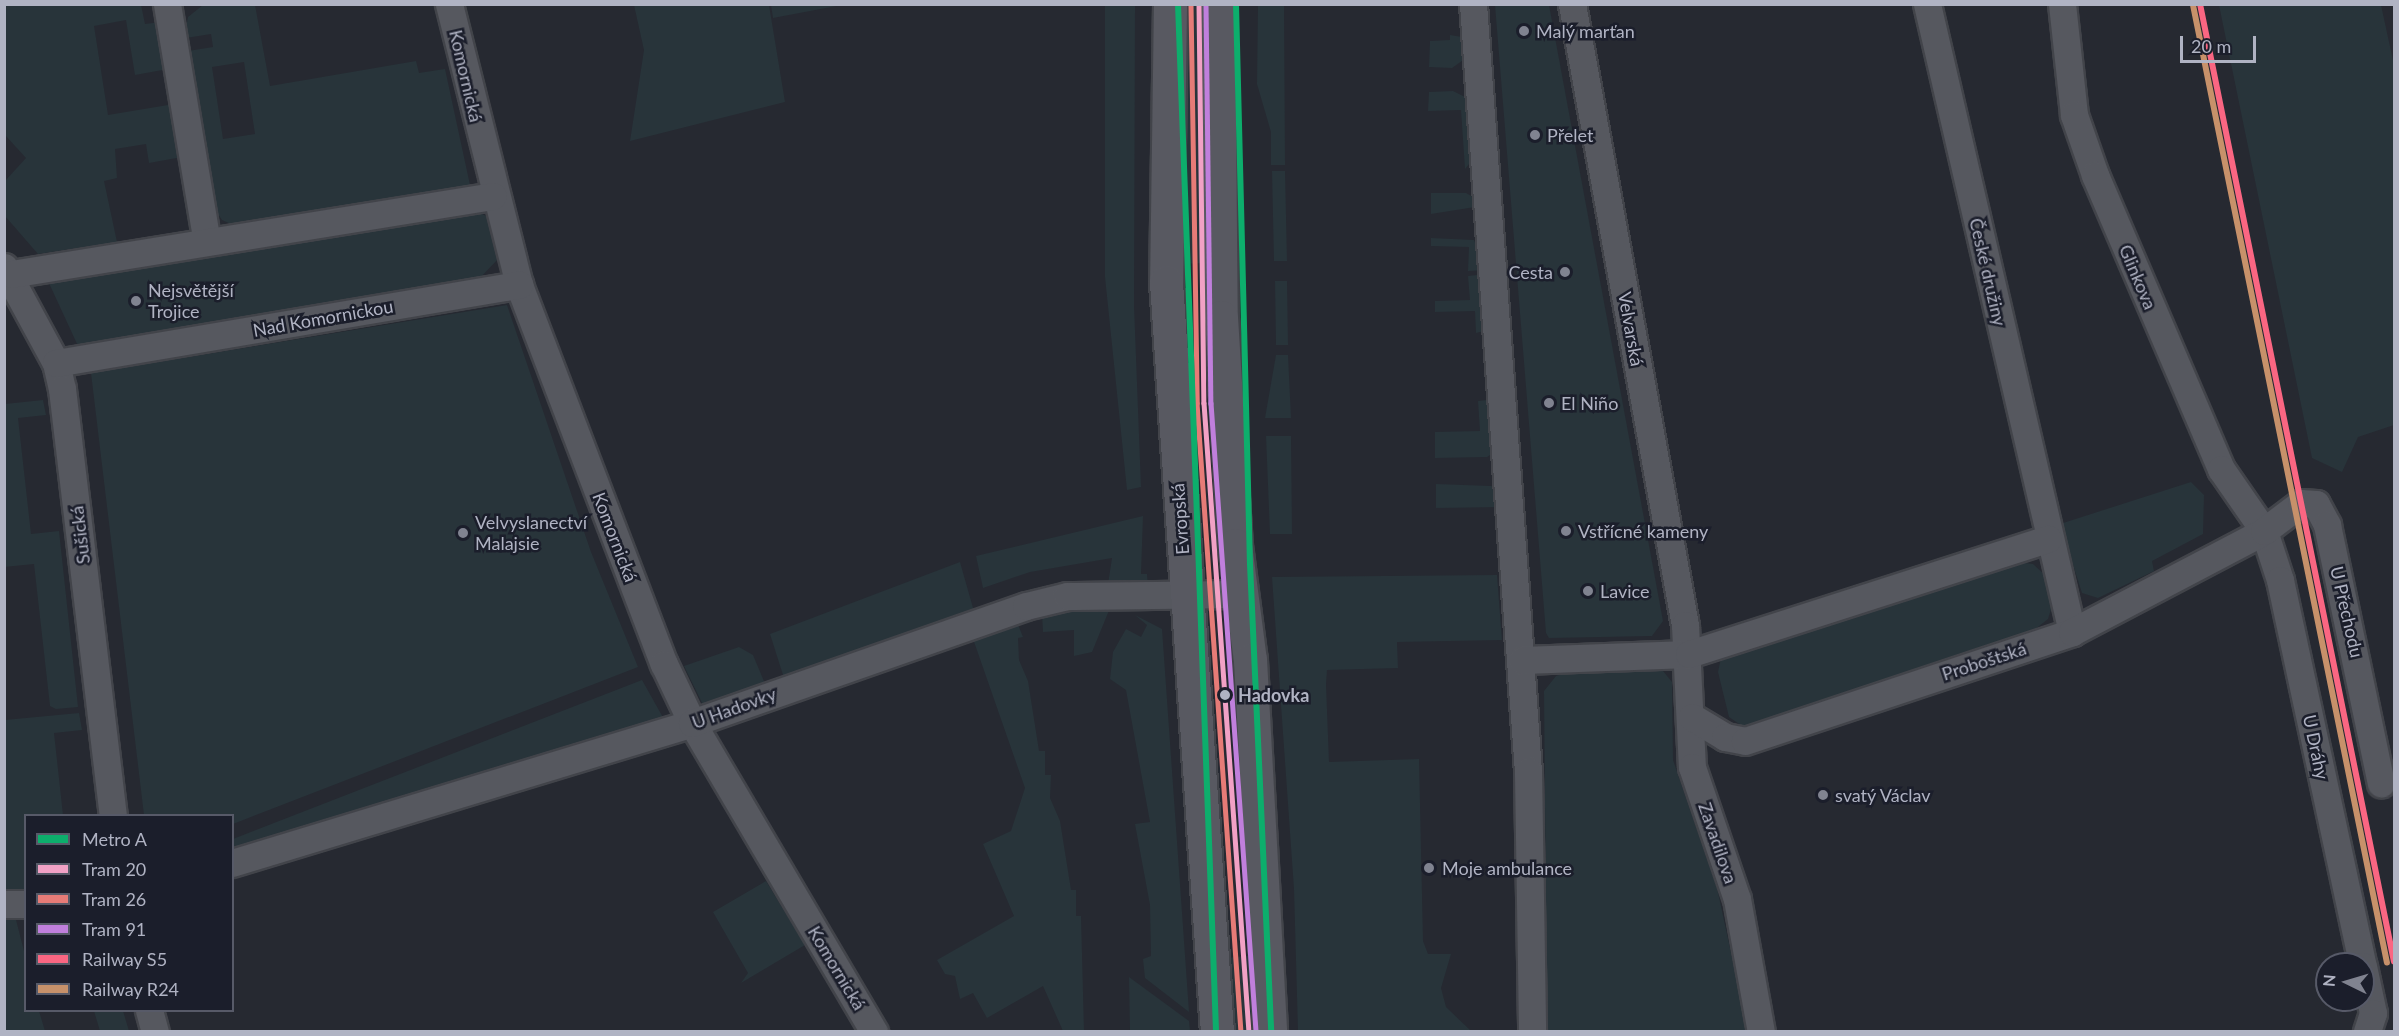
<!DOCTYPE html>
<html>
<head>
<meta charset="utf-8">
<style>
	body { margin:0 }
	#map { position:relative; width:2399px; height:1036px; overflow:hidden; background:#262931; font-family:Lato,sans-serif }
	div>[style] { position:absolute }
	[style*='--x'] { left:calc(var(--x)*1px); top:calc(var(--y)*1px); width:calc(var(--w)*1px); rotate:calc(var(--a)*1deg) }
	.green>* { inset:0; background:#28343a }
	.roads { filter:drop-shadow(2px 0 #42444a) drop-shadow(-2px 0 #42444a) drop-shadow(0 2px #42444a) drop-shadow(0 -2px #42444a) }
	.minor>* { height:27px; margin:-13.5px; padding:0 13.5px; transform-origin:13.5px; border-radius:13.5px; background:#56585f }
	.major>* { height:33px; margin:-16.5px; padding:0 16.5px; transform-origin:16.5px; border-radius:16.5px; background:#585961 }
	.rail-1>* { height:6px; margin:-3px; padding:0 3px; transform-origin:3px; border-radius:3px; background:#fa6682 }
	.rail-2>* { height:6px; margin:-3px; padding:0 3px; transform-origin:3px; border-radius:3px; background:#c7916a }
	.tram-1>* { height:4.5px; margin:-2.25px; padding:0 2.25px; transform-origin:2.25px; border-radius:2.25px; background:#f1a1c5 }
	.tram-2>* { height:4.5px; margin:-2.25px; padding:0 2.25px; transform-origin:2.25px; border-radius:2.25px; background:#e67b77 }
	.tram-3>* { height:4.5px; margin:-2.25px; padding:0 2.25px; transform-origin:2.25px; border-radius:2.25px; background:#c07fdc }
	.metro-1>* { height:6px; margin:-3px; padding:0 3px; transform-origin:3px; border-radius:3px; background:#0dae6c }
	.dots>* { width:16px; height:16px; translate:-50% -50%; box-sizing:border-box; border:3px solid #1b1e2b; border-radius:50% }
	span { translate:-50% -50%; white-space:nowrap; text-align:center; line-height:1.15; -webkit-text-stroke:5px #1b1e2b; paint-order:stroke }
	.poi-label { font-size:18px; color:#b0b3c3 }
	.left { translate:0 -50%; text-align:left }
	.right { translate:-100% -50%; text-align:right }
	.street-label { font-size:18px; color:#b0b3c3 }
	.stop-label { font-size:18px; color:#b0b3c3; font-weight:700 }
	.frame { position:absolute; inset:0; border:6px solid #b0b3c3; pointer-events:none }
	.legend { position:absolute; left:24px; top:814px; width:210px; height:198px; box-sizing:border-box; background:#1b1e2b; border:2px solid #575a68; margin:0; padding:8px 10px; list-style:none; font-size:18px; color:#b0b3c3 }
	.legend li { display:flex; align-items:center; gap:12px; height:30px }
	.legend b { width:30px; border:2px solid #575a68 }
	.north { position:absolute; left:2315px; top:952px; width:60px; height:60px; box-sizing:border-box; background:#1b1e2b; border:2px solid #575a68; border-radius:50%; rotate:275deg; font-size:16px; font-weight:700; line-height:24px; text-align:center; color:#b0b3c3 }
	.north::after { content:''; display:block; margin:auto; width:21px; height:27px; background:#808390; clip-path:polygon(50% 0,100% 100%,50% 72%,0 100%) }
	.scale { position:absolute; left:2180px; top:36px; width:76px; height:27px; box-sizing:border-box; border:3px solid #b0b3c3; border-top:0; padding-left:8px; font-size:18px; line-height:21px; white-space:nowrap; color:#b0b3c3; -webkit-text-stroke:4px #1b1e2b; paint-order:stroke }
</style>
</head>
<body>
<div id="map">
	<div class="green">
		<div style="clip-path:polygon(847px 4px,773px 18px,771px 5px,771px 4px)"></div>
		<div style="clip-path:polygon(4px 5px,141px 5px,145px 24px,161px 22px,168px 69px,135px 75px,126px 20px,94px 26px,108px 115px,174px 104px,182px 157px,149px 163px,146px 144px,115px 149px,117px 178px,104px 181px,117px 242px,38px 254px,5px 216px,5px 181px,26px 158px,5px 135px)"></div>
		<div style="clip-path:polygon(evenodd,203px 5px,255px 5px,270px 86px,416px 61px,419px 73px,445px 69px,470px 185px,231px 224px,222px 220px,214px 208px,188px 51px,213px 47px,211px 34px,186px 38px,185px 33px,188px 17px,203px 5px,244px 62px,255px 134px,223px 139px,212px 67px,244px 62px)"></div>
		<div style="clip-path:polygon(634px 5px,769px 5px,785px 102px,630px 141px,644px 50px)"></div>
		<div style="clip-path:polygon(1105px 5px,1135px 5px,1134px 305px,1141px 487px,1127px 490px,1105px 277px)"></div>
		<div style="clip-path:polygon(1182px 5px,1206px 5px,1208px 263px,1177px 264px)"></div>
		<div style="clip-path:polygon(1258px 5px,1284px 5px,1285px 165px,1271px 165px,1271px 132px,1257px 84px)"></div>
		<div style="clip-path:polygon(1495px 5px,1549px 5px,1663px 621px,1652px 636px,1549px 638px,1546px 633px)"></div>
		<div style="clip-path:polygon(2219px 5px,2381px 5px,2394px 65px,2394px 425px,2358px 437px,2342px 472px,2312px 458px)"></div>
		<div style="clip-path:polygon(1450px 35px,1462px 37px,1466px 58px,1452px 68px,1429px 67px,1430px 41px,1450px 40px)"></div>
		<div style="clip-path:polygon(1453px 91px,1467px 98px,1474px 158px,1465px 169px,1461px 110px,1428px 111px,1429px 92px)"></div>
		<div style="clip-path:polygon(1272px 171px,1285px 171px,1287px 261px,1274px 261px)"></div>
		<div style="clip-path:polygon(1431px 193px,1466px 193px,1475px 198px,1475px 207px,1431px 214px)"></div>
		<div style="clip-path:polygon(475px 211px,493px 219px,500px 257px,477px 281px,78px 346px,48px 281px)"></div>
		<div style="clip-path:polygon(1431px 238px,1474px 240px,1486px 270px,1468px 271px,1469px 247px,1431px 246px)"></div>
		<div style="clip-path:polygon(1486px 274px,1484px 331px,1476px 333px,1475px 311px,1435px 312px,1435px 301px,1470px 300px,1468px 276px)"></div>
		<div style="clip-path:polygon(1275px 281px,1287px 281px,1288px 345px,1276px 345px)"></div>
		<div style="clip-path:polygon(507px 305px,591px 552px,638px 667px,233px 824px,232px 816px,144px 815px,91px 373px)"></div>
		<div style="clip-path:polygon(1276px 355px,1288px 355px,1291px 418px,1265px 418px)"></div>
		<div style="clip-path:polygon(1496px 399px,1496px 451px,1487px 457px,1435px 458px,1435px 432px,1480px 431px,1478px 401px)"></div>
		<div style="clip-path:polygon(43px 400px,46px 415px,18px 418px,31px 534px,59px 531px,78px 707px,56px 709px,50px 706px,34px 564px,4px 567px,5px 404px)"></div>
		<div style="clip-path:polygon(1266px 436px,1291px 436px,1292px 534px,1270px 534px)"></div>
		<div style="clip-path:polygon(2191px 482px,2204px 495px,2203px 534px,2152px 561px,2154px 571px,2098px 598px,2082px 593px,2060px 524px)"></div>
		<div style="clip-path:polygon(1436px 484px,1491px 486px,1499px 490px,1503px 507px,1436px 508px)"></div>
		<div style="clip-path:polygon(1143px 516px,1141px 574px,1147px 574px,1148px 588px,1108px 584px,1112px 558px,1030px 572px,983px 588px,976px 556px)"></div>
		<div style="clip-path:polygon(960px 562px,975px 615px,790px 679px,783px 675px,770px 634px)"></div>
		<div style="clip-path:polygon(2017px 562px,2033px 564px,2045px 575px,2054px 600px,2048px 619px,2029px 634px,1748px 730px,1729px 717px,1718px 672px,1722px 653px)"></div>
		<div style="clip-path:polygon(1497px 575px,1502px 640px,1397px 642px,1398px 668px,1327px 670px,1326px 684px,1329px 762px,1419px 759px,1423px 941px,1428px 954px,1451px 954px,1441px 988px,1446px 1007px,1471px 1031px,1298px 1031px,1294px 889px,1272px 577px)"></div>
		<div style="clip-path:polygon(1058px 608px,1110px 608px,1092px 652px,1074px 656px,1074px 630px,1043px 632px,1042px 614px)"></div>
		<div style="clip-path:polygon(1135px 615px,1162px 629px,1189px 1012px,1145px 978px,1143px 959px,1151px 956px,1150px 905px,1135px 824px,1150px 822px,1126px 690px,1110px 679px,1113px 652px,1126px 629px,1141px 637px,1147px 625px)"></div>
		<div style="clip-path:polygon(1017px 622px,1023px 637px,1018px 638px,1019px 660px,1028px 681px,1039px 751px,1045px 751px,1045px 775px,1051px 775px,1050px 798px,1060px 821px,1071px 890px,1076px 890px,1076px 916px,1081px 916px,1084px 1031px,1063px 1031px,1043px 986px,987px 1018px,973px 993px,960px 999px,955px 976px,945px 974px,937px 960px,1014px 916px,983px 844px,1011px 831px,1025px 788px,972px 636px)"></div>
		<div style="clip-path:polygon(739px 647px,753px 655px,766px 686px,704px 707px,684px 666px)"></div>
		<div style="clip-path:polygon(1663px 671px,1672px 682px,1673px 760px,1717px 888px,1748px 1031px,1547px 1031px,1544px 691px,1556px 676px,1568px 672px)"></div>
		<div style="clip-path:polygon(642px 680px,665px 721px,233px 859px,233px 839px)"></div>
		<div style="clip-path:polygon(79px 713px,82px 730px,54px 733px,63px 815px,26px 816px,25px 896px,5px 897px,5px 720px)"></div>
		<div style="clip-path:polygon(766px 881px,805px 945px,741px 983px,748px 973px,713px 912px)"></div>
		<div style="clip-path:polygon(5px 908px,13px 908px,25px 955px,26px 1010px,39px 1011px,45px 1031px,5px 1032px)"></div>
		<div style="clip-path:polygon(1255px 955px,1256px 1031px,1231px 1031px,1226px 958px)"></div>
		<div style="clip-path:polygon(1129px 977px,1189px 1021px,1190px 1031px,1130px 1031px)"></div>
		<div style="clip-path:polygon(94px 1011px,123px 1011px,129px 1031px,100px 1031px)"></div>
	</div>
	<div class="roads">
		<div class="minor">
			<div style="--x:167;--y:4;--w:241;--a:80.5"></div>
			<div style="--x:449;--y:4;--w:290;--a:76"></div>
			<div style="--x:519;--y:285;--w:406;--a:69.1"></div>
			<div style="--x:664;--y:664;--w:65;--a:64.6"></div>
			<div style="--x:692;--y:723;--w:359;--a:59.5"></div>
			<div style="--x:1473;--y:4;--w:769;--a:85.9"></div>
			<div style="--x:1528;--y:771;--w:261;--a:89.1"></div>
			<div style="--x:1572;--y:4;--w:631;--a:79.69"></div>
			<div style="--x:1685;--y:625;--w:142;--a:87.2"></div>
			<div style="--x:1692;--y:767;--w:139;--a:71.2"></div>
			<div style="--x:1737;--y:899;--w:135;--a:79.8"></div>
			<div style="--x:1927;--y:4;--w:645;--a:77"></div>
			<div style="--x:2062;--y:4;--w:112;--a:83.8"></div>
			<div style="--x:2074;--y:115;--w:64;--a:70.7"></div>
			<div style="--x:2095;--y:175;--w:320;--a:66.8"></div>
			<div style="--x:2221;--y:469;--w:75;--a:55.3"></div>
			<div style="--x:2264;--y:531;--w:52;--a:71.9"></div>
			<div style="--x:2280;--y:580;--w:393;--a:77.9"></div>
			<div style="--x:4;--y:267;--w:109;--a:61.6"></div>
			<div style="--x:56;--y:363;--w:27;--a:77"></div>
			<div style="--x:62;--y:389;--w:430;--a:83.2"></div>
			<div style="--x:11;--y:274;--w:488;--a:-9.2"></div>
			<div style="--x:56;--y:363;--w:470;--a:-9.6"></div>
			<div style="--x:1522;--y:660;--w:167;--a:-2.1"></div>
			<div style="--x:1689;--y:654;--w:377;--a:-17.8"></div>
			<div style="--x:1692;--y:717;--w:39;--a:31"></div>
			<div style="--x:1725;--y:737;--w:20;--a:11"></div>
			<div style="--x:1745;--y:741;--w:345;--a:-18.4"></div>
			<div style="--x:2072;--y:632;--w:217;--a:-27.7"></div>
			<div style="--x:2264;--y:531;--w:46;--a:-37.1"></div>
			<div style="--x:2301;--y:503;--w:15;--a:4"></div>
			<div style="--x:2316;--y:504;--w:24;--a:62"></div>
			<div style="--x:2327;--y:525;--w:264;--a:78.2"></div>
			<div style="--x:232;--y:863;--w:481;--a:-16.9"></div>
			<div style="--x:692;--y:723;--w:354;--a:-19.3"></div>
			<div style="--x:1026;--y:606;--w:42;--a:-13.7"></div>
			<div style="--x:1067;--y:596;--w:174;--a:-0.7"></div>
			<div style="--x:4;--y:904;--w:22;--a:0"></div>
			<div style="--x:2363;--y:966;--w:48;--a:78"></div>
			<div style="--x:2373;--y:1013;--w:20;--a:108"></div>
			<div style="--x:149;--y:1010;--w:23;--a:75"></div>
		</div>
		<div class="major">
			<div style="--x:1170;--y:4;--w:278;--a:90.8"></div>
			<div style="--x:1166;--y:282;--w:752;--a:86.11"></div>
			<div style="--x:1218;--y:4;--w:313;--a:89.5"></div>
			<div style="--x:1221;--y:317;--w:228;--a:86.5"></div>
			<div style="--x:1235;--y:545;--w:116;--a:82.6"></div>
			<div style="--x:1250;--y:660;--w:373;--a:86.9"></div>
		</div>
	</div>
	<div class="rail-1">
		<div style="--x:2200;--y:4;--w:977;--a:78.55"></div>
	</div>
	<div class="rail-2">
		<div style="--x:2193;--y:5;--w:977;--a:78.55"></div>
	</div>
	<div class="tram-1">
		<div style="--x:1199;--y:4;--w:399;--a:89.3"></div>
		<div style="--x:1204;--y:403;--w:631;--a:85.91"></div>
	</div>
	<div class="tram-2">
		<div style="--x:1191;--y:4;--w:399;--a:89.1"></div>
		<div style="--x:1197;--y:403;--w:631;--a:86"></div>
	</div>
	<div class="tram-3">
		<div style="--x:1206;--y:4;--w:399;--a:89.3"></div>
		<div style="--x:1211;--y:403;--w:630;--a:85.9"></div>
	</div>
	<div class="metro-1">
		<div style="--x:1178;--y:4;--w:1029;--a:87.88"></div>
		<div style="--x:1236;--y:4;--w:560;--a:88.57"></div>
		<div style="--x:1250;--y:564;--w:468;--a:87.4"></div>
	</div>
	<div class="dots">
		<div style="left:1524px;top:31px;background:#808390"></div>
		<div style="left:1535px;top:135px;background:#808390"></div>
		<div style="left:1565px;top:272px;background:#808390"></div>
		<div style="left:136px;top:301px;background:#808390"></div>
		<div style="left:1549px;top:403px;background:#808390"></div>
		<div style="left:1566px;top:531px;background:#808390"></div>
		<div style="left:463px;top:533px;background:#808390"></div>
		<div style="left:1588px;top:591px;background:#808390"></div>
		<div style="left:1225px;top:695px;background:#b0b3c3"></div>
		<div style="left:1823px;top:795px;background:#808390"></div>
		<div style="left:1429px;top:868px;background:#808390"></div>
	</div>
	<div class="poi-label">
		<span class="left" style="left:1536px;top:31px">Malý marťan</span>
		<span class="left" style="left:1547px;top:135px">Přelet</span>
		<span class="right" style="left:1553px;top:272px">Cesta</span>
		<span class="left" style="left:148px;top:301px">Nejsvětější<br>Trojice</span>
		<span class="left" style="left:1561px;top:403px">El Niño</span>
		<span class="left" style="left:475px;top:533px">Velvyslanectví<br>Malajsie</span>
		<span class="left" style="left:1578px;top:531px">Vstřícné kameny</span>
		<span class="left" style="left:1600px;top:591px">Lavice</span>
		<span class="left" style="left:1835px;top:795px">svatý Václav</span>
		<span class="left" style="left:1442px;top:868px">Moje ambulance</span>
	</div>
	<div class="street-label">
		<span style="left:466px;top:76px;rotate:77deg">Komornická</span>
		<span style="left:1988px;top:272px;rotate:77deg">České družiny</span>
		<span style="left:2138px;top:277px;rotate:67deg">Glinkova</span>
		<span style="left:323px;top:318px;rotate:-10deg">Nad Komornickou</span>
		<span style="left:1631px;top:329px;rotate:80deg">Velvarská</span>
		<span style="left:1180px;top:519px;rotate:-94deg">Evropská</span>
		<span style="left:80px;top:535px;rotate:-97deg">Sušická</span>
		<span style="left:615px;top:537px;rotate:69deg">Komornická</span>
		<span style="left:2347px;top:612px;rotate:77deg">U Přechodu</span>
		<span style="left:1984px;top:661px;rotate:-18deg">Proboštská</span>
		<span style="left:734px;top:708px;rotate:-20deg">U Hadovky</span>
		<span style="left:2316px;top:747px;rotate:78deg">U Dráhy</span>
		<span style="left:1718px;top:843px;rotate:71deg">Zavadilova</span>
		<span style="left:837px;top:968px;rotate:59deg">Komornická</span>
	</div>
	<div class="stop-label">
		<span class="left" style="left:1238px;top:695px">Hadovka</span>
	</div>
	<div class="frame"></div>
	<ul class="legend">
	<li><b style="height:8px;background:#0dae6c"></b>Metro A</li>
	<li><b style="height:8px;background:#f1a1c5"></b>Tram 20</li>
	<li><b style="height:8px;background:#e67b77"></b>Tram 26</li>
	<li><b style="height:8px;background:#c07fdc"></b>Tram 91</li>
	<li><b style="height:8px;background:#fa6682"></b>Railway S5</li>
	<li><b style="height:8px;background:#c7916a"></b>Railway R24</li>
	</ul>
	<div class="north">N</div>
	<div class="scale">20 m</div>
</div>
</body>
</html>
